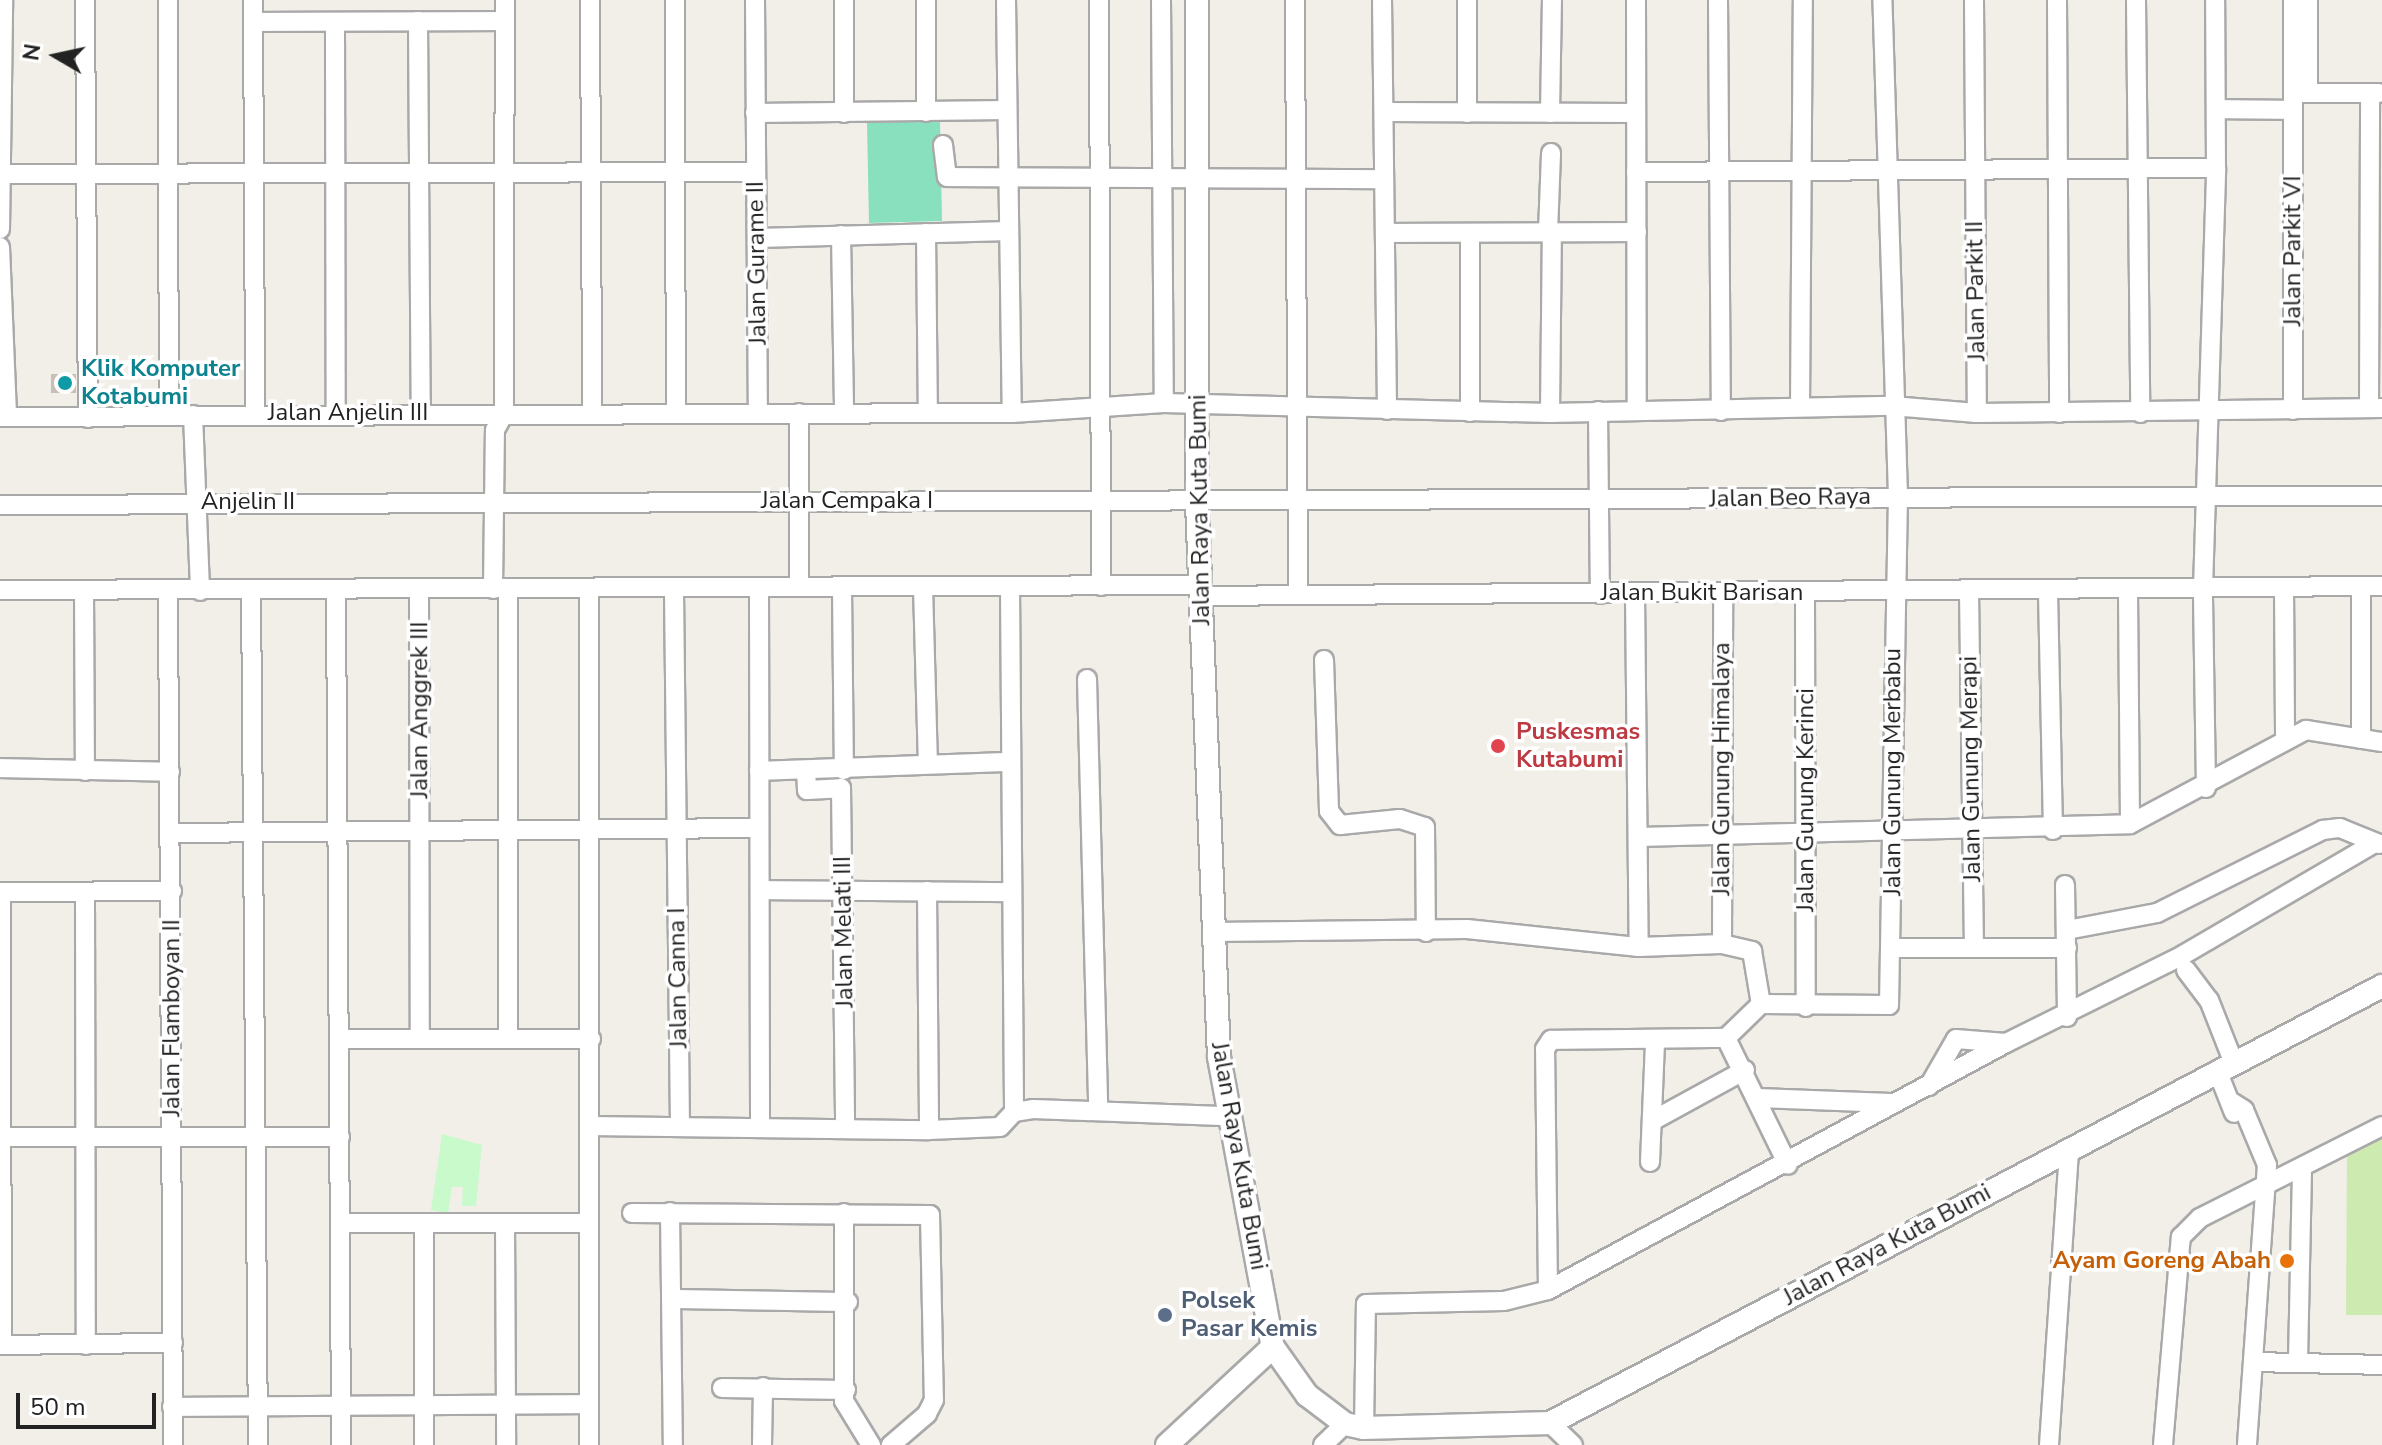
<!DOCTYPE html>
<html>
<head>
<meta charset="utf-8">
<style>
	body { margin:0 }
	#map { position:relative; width:2382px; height:1445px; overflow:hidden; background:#f2efe9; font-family:"Nunito Sans",sans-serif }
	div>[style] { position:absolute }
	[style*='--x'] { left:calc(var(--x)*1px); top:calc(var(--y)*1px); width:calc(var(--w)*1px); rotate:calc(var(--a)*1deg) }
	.grass>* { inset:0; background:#cdebb0 }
	.park>* { inset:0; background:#c8facc }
	.pitch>* { inset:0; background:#88e0be }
	.building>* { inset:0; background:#c7bfb8 }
	.roads { filter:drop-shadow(2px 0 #a9a9a9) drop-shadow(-2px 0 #a9a9a9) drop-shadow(0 2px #a9a9a9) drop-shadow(0 -2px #a9a9a9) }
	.minor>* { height:18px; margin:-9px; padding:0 9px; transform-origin:9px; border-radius:9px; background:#fff }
	.tertiary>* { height:22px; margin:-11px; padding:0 11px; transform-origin:11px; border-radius:11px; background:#fff }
	.dots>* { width:22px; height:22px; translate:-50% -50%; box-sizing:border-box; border:4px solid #fff; border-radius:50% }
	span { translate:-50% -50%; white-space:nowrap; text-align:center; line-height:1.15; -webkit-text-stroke:7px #fff; paint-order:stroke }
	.street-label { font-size:24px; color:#222 }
	.culture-label { font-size:24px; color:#0d838f; font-weight:700 }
	.left { translate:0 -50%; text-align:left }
	.health-label { font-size:24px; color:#be3a42; font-weight:700 }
	.food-label { font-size:24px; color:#c56008; font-weight:700 }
	.right { translate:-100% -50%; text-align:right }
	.service-label { font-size:24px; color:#4e5e75; font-weight:700 }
	.north { position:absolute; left:16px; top:16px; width:80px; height:80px; -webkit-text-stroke:6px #fff; paint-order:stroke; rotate:279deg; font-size:22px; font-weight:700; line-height:32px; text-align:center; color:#222 }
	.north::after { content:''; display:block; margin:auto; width:28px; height:36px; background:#222; clip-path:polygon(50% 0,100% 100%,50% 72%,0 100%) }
	.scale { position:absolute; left:16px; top:1393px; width:140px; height:36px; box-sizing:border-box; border:4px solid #222; border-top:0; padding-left:10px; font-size:24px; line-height:28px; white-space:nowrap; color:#222; -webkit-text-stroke:6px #fff; paint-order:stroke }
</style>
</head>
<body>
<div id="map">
	<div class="grass">
		<div style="clip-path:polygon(2382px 1128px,2382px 1315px,2346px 1315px,2347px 1144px)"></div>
	</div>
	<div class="park">
		<div style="clip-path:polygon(442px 1134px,482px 1145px,476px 1206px,462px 1206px,463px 1187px,452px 1187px,448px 1213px,431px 1210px)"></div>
	</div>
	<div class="pitch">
		<div style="clip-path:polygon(940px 121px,942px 221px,869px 223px,867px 123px)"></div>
	</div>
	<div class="building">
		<div style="clip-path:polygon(51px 374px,76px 374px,76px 393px,51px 393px)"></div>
	</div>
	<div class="roads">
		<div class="minor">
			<div style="--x:85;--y:0;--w:418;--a:89.6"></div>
			<div style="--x:168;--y:0;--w:415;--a:89.9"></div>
			<div style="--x:253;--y:0;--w:413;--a:89.7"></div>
			<div style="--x:590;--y:0;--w:415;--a:89.7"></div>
			<div style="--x:675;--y:0;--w:413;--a:89.9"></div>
			<div style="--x:755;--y:0;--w:412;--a:89.6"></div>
			<div style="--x:844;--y:0;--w:113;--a:90"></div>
			<div style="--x:1006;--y:0;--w:413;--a:89.2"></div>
			<div style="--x:1099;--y:0;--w:586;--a:89.8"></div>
			<div style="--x:1161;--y:0;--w:403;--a:89.6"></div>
			<div style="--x:1295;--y:0;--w:595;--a:89.71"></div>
			<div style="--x:1382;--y:0;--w:410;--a:89.3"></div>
			<div style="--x:1467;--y:0;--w:113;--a:90"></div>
			<div style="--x:1636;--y:0;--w:410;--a:89.9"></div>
			<div style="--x:1718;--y:0;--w:411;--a:89.6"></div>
			<div style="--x:1974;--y:0;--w:413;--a:89.6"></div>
			<div style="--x:2057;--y:0;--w:413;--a:89.7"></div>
			<div style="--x:2136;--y:0;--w:413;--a:89.4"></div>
			<div style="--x:2308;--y:0;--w:91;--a:90"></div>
			<div style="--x:418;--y:21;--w:392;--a:89.6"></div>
			<div style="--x:253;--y:22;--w:252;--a:-0.2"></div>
			<div style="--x:335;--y:22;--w:391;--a:89.9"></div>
			<div style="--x:2297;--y:93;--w:82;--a:0"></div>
			<div style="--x:2216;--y:109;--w:77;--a:0.7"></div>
			<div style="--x:926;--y:112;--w:112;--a:-90"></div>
			<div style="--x:1384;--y:112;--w:252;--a:0.2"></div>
			<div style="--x:755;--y:113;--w:251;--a:-0.7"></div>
			<div style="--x:1550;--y:113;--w:113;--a:-89"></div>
			<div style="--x:943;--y:145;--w:32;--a:83"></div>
			<div style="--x:947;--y:177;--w:437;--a:0.3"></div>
			<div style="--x:1636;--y:172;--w:580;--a:-0.4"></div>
			<div style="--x:0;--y:174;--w:755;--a:-0.15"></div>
			<div style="--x:0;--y:229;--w:229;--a:-89.2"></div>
			<div style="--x:1548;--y:232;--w:79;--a:-87.8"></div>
			<div style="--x:926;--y:233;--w:179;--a:89.4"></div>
			<div style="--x:1385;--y:233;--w:252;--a:-0.2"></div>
			<div style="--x:841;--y:235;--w:176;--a:89"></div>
			<div style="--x:758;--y:238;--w:251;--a:-1.6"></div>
			<div style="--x:0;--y:247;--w:170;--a:87.6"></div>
			<div style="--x:1800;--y:407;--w:407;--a:-89.6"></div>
			<div style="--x:2369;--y:408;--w:315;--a:-89.8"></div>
			<div style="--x:2293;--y:410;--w:410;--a:-90"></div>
			<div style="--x:1598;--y:411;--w:183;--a:89.4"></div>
			<div style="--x:1470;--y:412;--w:179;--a:-90"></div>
			<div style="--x:799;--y:413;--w:174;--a:90"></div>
			<div style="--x:1550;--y:413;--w:181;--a:-89.4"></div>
			<div style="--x:504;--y:414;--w:414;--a:-89.9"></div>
			<div style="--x:193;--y:415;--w:176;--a:87.7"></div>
			<div style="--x:0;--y:417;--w:1012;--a:-0.23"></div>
			<div style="--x:1012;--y:413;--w:152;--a:-3.8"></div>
			<div style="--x:1164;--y:403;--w:386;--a:1.5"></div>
			<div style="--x:1550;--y:413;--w:342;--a:-1.2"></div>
			<div style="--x:1892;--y:406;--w:85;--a:4.7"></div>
			<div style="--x:1977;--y:413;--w:405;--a:-0.7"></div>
			<div style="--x:0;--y:505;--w:2382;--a:-0.22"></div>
			<div style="--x:2361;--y:586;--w:153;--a:90"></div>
			<div style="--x:923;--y:587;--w:174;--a:88.4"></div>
			<div style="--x:1010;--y:587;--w:525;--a:89.56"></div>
			<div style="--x:2284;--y:587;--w:154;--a:89.6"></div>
			<div style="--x:842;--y:588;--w:182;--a:89.4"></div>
			<div style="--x:419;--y:589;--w:450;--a:89.9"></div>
			<div style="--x:493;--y:589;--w:159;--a:-89.3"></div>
			<div style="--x:495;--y:430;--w:18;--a:-61"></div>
			<div style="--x:759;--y:589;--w:539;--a:89.89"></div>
			<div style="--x:0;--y:590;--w:1200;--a:-0.24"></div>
			<div style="--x:251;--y:590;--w:855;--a:89.53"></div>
			<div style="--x:336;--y:590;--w:855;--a:89.66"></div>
			<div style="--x:674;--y:590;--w:537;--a:89.36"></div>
			<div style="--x:84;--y:591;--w:180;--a:89.7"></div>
			<div style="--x:168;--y:591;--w:854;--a:89.66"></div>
			<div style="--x:1969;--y:592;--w:355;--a:89.2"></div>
			<div style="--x:2048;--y:592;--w:238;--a:88.8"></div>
			<div style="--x:1805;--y:593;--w:414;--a:89.9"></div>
			<div style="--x:2128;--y:593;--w:231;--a:89.5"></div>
			<div style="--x:1635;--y:594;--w:353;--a:89.4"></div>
			<div style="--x:1201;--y:596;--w:1181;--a:-0.49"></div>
			<div style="--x:1324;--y:660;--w:151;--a:88.1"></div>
			<div style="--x:1329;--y:811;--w:18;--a:52"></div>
			<div style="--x:1340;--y:825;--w:60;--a:-5.7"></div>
			<div style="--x:1400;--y:819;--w:26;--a:18"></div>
			<div style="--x:1425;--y:827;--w:105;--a:89.5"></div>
			<div style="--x:1087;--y:679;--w:431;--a:88.5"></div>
			<div style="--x:0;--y:768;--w:170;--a:1.3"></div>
			<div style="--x:806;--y:770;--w:20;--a:87"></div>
			<div style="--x:807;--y:790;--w:34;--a:-3"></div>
			<div style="--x:841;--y:788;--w:341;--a:89.3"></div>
			<div style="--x:759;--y:771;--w:251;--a:-2.1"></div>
			<div style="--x:2206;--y:788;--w:199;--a:-90.9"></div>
			<div style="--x:2203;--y:589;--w:421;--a:-88.2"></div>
			<div style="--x:2216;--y:168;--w:168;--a:-90.3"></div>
			<div style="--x:172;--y:833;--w:587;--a:-0.49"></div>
			<div style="--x:1638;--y:837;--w:492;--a:-1.5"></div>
			<div style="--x:2130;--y:824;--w:200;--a:-28.1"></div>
			<div style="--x:2306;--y:730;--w:77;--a:9"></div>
			<div style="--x:2065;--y:885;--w:132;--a:89.1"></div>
			<div style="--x:760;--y:890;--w:251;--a:0.5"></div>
			<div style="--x:927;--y:891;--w:239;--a:89.5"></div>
			<div style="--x:0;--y:892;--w:172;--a:-0.3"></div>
			<div style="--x:1;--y:892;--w:453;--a:89.9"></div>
			<div style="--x:85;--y:892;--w:453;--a:89.9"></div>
			<div style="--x:2067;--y:930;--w:92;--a:-10.7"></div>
			<div style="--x:2157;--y:913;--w:186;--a:-26.6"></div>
			<div style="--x:2323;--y:830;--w:17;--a:-7"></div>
			<div style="--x:2340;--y:828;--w:42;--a:22.3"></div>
			<div style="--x:1213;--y:932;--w:254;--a:-0.7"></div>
			<div style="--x:1467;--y:929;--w:173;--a:6"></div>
			<div style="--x:1639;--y:947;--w:83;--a:-2.1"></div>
			<div style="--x:1722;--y:944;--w:31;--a:13"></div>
			<div style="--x:1752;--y:951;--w:54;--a:80.4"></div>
			<div style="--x:1761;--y:1004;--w:128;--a:0.4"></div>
			<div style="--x:1889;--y:1005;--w:509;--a:-88.99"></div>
			<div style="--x:1898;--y:496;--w:496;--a:-91.8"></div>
			<div style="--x:1722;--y:944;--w:351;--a:-89.8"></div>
			<div style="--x:1892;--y:948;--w:175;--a:0"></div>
			<div style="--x:2186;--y:970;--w:38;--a:53"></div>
			<div style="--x:2209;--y:1000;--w:66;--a:68.5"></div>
			<div style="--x:1726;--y:1038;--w:49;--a:-44.2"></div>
			<div style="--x:340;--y:1039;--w:251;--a:0"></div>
			<div style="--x:508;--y:1039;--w:450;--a:-90"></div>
			<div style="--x:2217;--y:1070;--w:46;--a:68.4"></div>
			<div style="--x:1929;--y:1086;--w:54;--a:-60.1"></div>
			<div style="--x:1956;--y:1039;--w:50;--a:4.6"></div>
			<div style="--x:1758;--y:1098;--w:133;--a:2.2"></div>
			<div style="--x:2233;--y:1103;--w:13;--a:32"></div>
			<div style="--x:2244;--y:1110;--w:60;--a:67.3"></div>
			<div style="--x:2267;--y:1165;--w:281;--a:94.1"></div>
			<div style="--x:1652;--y:1121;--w:106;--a:-28.7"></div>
			<div style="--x:589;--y:1126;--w:340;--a:0.7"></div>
			<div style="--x:929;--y:1130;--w:71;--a:-2.4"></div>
			<div style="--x:1000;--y:1127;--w:21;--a:-47"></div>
			<div style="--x:1014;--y:1112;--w:19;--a:-9"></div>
			<div style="--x:1033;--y:1109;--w:195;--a:2.1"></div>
			<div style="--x:0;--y:1137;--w:340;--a:0"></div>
			<div style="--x:1650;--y:1162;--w:121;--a:-87.6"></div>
			<div style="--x:670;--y:1212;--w:233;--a:89.3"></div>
			<div style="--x:632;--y:1213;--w:298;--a:0.4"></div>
			<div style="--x:930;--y:1215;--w:185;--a:88.8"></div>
			<div style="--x:934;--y:1400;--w:16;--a:117"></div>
			<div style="--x:927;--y:1414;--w:48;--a:139.3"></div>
			<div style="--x:844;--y:1213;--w:188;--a:90"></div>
			<div style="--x:844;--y:1401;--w:52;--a:58.5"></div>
			<div style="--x:341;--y:1223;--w:248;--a:0"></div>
			<div style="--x:424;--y:1223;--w:222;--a:90"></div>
			<div style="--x:505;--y:1223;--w:222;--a:89.7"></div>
			<div style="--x:1548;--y:1290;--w:241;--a:-90.7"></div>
			<div style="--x:1545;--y:1049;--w:11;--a:-56"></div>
			<div style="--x:1551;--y:1040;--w:175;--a:-0.7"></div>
			<div style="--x:1726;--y:1038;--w:141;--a:64"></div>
			<div style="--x:672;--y:1299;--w:176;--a:1"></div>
			<div style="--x:0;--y:1345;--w:173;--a:-0.7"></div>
			<div style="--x:2298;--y:1361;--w:194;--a:-88.8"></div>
			<div style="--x:2253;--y:1362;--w:129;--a:1.3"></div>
			<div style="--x:722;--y:1388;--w:124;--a:0.9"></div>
			<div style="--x:172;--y:1407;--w:416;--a:-0.4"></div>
			<div style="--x:1550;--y:1423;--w:32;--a:44"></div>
			<div style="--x:1364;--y:1428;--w:124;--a:-89.1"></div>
			<div style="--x:1366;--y:1304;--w:138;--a:-1.2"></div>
			<div style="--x:1504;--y:1301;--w:45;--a:-14"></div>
			<div style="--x:1548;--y:1290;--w:520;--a:-28.34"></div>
			<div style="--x:2006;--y:1043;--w:198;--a:-26.4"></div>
			<div style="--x:2183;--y:955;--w:218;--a:-30.3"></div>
			<div style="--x:589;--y:1445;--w:855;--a:-90"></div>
			<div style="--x:762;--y:1445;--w:58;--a:-89"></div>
			<div style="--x:1323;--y:1445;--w:30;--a:-44"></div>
			<div style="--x:2049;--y:1445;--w:298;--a:-86.1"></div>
			<div style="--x:2163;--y:1445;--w:209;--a:-85.1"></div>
			<div style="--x:2181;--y:1237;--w:27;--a:-45"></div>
			<div style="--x:2200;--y:1218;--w:204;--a:-26.8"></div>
		</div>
		<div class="tertiary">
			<div style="--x:1197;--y:0;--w:503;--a:90"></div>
			<div style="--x:1197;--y:503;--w:554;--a:87.73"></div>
			<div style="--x:1219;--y:1057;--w:295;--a:79.5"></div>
			<div style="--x:1273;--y:1347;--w:59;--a:54.7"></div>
			<div style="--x:1307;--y:1395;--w:48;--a:37.3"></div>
			<div style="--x:1345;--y:1424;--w:19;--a:12"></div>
			<div style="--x:1364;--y:1428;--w:186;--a:-1.5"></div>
			<div style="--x:1550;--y:1423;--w:940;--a:-27.71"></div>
			<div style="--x:1167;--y:1445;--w:144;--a:-42.8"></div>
		</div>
	</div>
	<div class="dots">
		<div style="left:65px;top:383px;background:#0f9aa8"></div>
		<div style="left:1498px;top:746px;background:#e0444e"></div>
		<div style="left:2287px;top:1261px;background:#e8710a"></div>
		<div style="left:1165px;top:1315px;background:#5c6f8a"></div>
	</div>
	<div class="street-label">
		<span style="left:2293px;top:251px;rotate:-90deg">Jalan Parkit VI</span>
		<span style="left:757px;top:263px;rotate:-91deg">Jalan Gurame II</span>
		<span style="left:1976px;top:291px;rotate:-91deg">Jalan Parkit II</span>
		<span style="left:348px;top:413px">Jalan Anjelin III</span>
		<span style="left:1790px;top:498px;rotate:-1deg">Jalan Beo Raya</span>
		<span style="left:847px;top:501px">Jalan Cempaka I</span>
		<span style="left:248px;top:502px">Anjelin II</span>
		<span style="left:1200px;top:510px;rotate:-91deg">Jalan Raya Kuta Bumi</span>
		<span style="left:1702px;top:593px">Jalan Bukit Barisan</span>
		<span style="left:420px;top:710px;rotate:-90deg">Jalan Anggrek III</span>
		<span style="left:1722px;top:769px;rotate:-90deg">Jalan Gunung Himalaya</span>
		<span style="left:1971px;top:769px;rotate:-91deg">Jalan Gunung Merapi</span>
		<span style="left:1893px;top:772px;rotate:-90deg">Jalan Gunung Merbabu</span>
		<span style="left:1806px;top:800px;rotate:-90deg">Jalan Gunung Kerinci</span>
		<span style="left:844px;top:932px;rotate:-91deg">Jalan Melati III</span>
		<span style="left:678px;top:978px;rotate:-91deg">Jalan Canna I</span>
		<span style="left:172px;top:1018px;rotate:-90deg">Jalan Flamboyan II</span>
		<span style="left:1239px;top:1156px;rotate:80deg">Jalan Raya Kuta Bumi</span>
		<span style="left:1887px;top:1245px;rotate:-28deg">Jalan Raya Kuta Bumi</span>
	</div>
	<div class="culture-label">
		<span class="left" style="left:81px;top:383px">Klik Komputer<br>Kotabumi</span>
	</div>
	<div class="health-label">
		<span class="left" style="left:1516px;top:746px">Puskesmas<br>Kutabumi</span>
	</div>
	<div class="food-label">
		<span class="right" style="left:2271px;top:1261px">Ayam Goreng Abah</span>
	</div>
	<div class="service-label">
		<span class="left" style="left:1181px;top:1315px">Polsek<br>Pasar Kemis</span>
	</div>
	<div class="north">N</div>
	<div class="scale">50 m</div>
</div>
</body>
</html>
